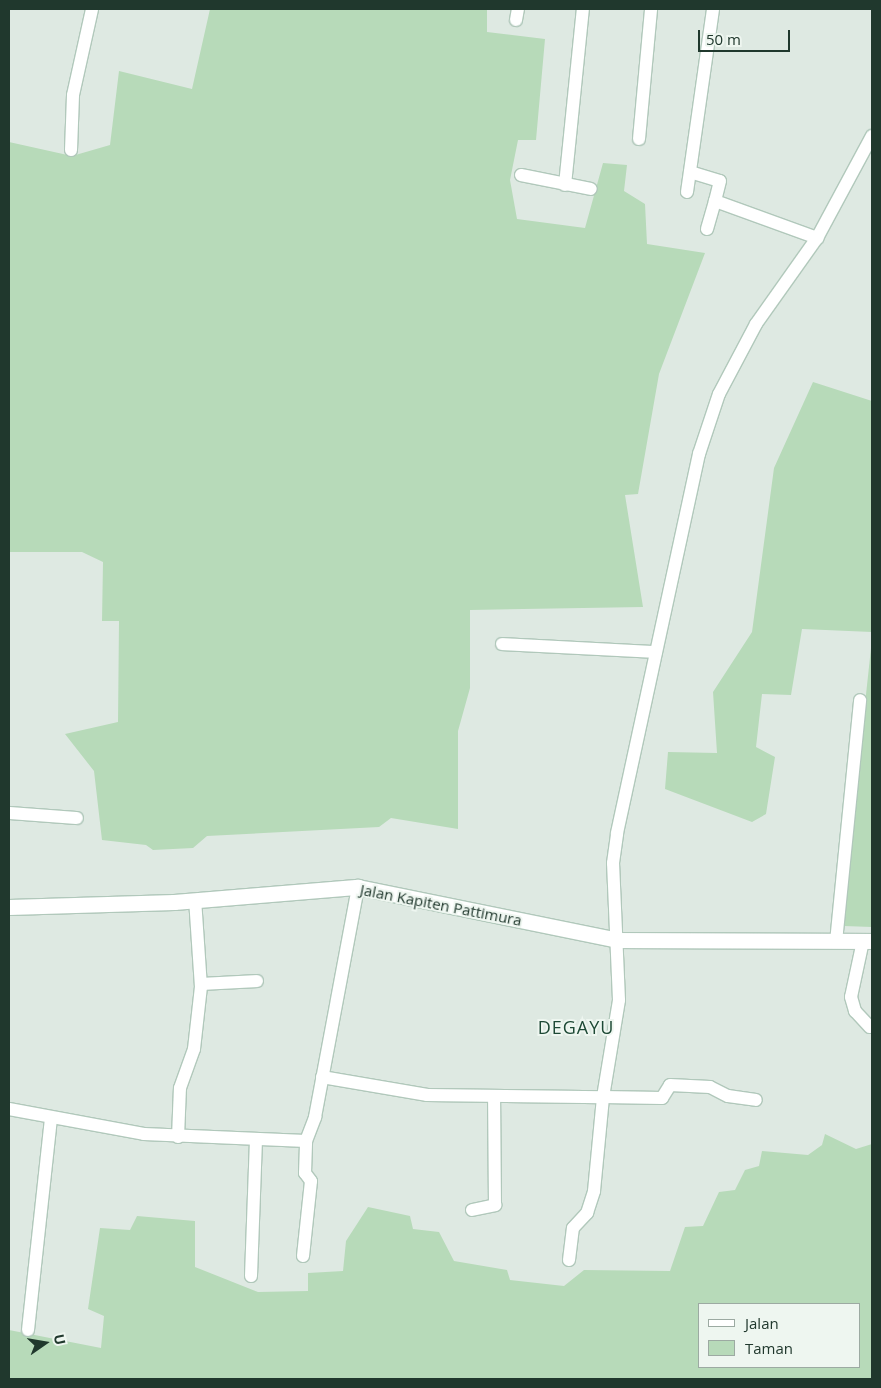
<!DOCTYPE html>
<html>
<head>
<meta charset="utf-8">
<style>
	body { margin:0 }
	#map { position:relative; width:881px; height:1388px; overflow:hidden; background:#dee9e2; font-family:"Open Sans",sans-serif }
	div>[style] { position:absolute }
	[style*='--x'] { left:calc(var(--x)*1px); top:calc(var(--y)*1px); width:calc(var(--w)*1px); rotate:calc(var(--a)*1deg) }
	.green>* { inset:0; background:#b7dab9 }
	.roads { filter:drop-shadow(1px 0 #b1c8bb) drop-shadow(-1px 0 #b1c8bb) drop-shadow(0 1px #b1c8bb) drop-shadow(0 -1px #b1c8bb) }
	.street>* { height:12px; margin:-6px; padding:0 6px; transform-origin:6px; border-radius:6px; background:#fff }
	.secondary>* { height:15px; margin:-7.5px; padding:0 7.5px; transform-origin:7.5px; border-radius:7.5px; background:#fff }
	span { translate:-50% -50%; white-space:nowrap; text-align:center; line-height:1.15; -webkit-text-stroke:4px #eef6f0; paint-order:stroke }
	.street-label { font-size:15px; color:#20382d }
	.quarter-label { font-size:18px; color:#1d4935; letter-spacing:1px }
	.frame { position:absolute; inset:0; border:10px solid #20382d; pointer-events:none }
	.legend { position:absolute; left:698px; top:1303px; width:162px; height:65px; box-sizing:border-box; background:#eef6f0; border:1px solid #9caaa2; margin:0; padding:6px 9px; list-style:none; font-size:15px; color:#20382d }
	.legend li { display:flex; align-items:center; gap:10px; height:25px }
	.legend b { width:25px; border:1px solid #9caaa2 }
	.north { position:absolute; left:20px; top:1318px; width:50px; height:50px; -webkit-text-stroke:4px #eef6f0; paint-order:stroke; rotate:77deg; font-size:14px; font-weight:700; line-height:20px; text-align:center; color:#20382d }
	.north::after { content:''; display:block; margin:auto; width:18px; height:22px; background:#20382d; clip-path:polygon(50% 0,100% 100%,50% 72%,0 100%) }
	.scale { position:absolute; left:698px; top:30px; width:92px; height:22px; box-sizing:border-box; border:2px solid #20382d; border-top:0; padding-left:6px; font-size:15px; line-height:18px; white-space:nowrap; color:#20382d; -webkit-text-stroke:4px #eef6f0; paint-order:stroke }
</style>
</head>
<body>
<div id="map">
	<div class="green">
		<div style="clip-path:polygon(210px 9px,487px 9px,487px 32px,545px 39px,536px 140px,518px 140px,510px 180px,517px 219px,585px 228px,603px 163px,627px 165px,624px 191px,645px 204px,647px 244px,705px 253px,659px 374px,638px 494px,625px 495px,643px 607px,470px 610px,470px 688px,458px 731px,458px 829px,391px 818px,379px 827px,207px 836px,193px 848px,153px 850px,146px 845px,102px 840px,94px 771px,65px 734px,118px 722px,119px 621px,102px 621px,103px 562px,82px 552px,9px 552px,9px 142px,72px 156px,110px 145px,119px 71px,192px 89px)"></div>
		<div style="clip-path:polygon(813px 382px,872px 401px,872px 632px,802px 629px,791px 695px,762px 694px,756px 747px,775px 757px,766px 814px,752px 822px,665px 789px,668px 752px,717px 753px,713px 692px,752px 632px,774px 468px)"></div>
		<div style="clip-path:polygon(872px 639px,872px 927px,844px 926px,857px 778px)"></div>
		<div style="clip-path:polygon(evenodd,825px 1134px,856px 1149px,872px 1144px,872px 1379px,9px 1379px,9px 1330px,101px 1348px,104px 1316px,88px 1309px,100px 1228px,130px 1230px,137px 1216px,195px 1221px,195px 1267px,258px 1292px,308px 1291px,308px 1273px,343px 1271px,346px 1241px,368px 1207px,410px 1216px,413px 1229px,439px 1232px,454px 1261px,507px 1270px,510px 1280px,564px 1286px,584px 1270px,670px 1271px,685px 1227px,703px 1226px,719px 1192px,735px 1190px,745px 1170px,759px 1166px,762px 1151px,808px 1155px,822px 1145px,825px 1134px,700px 1304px,860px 1304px,860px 1367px,700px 1367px,700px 1304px)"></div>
	</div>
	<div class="roads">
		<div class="street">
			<div style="--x:516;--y:20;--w:11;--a:-80"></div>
			<div style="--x:639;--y:139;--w:131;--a:-84.7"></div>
			<div style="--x:71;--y:150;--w:55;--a:-87.9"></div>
			<div style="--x:73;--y:95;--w:88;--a:-77.5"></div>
			<div style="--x:690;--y:172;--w:31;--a:17"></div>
			<div style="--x:720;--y:181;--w:21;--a:104"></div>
			<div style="--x:521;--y:175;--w:71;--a:11.3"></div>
			<div style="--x:565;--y:185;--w:177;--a:-84.2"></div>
			<div style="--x:687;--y:192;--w:185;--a:-81.9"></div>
			<div style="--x:707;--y:229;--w:29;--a:-74"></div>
			<div style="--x:715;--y:201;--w:109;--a:19.9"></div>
			<div style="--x:502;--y:644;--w:154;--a:3"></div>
			<div style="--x:9;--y:813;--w:68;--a:4.2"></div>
			<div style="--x:863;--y:941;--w:57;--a:102.1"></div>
			<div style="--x:851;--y:997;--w:15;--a:74"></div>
			<div style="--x:855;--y:1011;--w:22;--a:47"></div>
			<div style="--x:836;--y:942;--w:243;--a:-84.3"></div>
			<div style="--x:202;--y:984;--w:55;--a:-3.1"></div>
			<div style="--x:322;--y:1077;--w:107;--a:9.7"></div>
			<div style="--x:427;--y:1095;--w:176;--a:0.7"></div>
			<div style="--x:603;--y:1097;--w:98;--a:-80.6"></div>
			<div style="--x:619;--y:1000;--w:137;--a:-92.5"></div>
			<div style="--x:613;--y:863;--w:30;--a:-82"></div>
			<div style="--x:617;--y:833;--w:388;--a:-77.8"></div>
			<div style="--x:699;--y:454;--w:63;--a:-71.6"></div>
			<div style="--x:719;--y:394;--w:79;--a:-62.1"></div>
			<div style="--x:756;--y:324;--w:105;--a:-54.7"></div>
			<div style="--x:817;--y:238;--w:116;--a:-61.7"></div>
			<div style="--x:9;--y:1109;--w:137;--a:10.5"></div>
			<div style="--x:144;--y:1134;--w:162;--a:2.5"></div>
			<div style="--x:306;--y:1141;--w:26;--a:-69"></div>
			<div style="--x:315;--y:1117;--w:234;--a:-79.4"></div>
			<div style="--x:178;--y:1137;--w:49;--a:-87.7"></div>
			<div style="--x:180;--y:1088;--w:41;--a:-70.3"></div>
			<div style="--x:194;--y:1049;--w:62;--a:-83.6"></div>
			<div style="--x:201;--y:987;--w:87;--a:-93.9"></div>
			<div style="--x:472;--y:1210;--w:24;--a:-12"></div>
			<div style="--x:495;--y:1205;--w:107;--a:-90.5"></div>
			<div style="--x:303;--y:1256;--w:75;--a:-83.9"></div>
			<div style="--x:311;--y:1181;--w:10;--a:-127"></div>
			<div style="--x:305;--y:1173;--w:32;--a:-88"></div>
			<div style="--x:569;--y:1260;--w:32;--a:-83"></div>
			<div style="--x:573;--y:1228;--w:21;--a:-47"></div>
			<div style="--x:587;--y:1213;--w:23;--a:-72"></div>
			<div style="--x:594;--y:1191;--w:94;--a:-84.5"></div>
			<div style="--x:603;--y:1097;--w:59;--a:1"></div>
			<div style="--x:662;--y:1098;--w:15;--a:-58"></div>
			<div style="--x:670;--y:1085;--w:40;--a:2.9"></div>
			<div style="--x:710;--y:1087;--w:20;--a:27"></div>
			<div style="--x:728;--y:1096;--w:28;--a:8"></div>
			<div style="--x:251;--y:1276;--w:134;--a:-87.9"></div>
			<div style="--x:28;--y:1330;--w:213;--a:-83.8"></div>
		</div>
		<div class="secondary">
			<div style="--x:9;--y:907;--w:165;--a:-1.7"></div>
			<div style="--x:174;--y:902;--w:185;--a:-4.7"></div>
			<div style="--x:358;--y:887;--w:266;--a:11.5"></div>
			<div style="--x:619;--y:940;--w:253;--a:0.2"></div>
		</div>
	</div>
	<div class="street-label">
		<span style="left:441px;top:905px;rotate:11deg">Jalan Kapiten Pattimura</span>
	</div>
	<div class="quarter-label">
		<span style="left:576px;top:1027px">DEGAYU</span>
	</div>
	<div class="frame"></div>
	<ul class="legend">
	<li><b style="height:6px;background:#fff"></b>Jalan</li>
	<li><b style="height:14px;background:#b7dab9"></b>Taman</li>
	</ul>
	<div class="north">U</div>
	<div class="scale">50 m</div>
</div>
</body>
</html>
